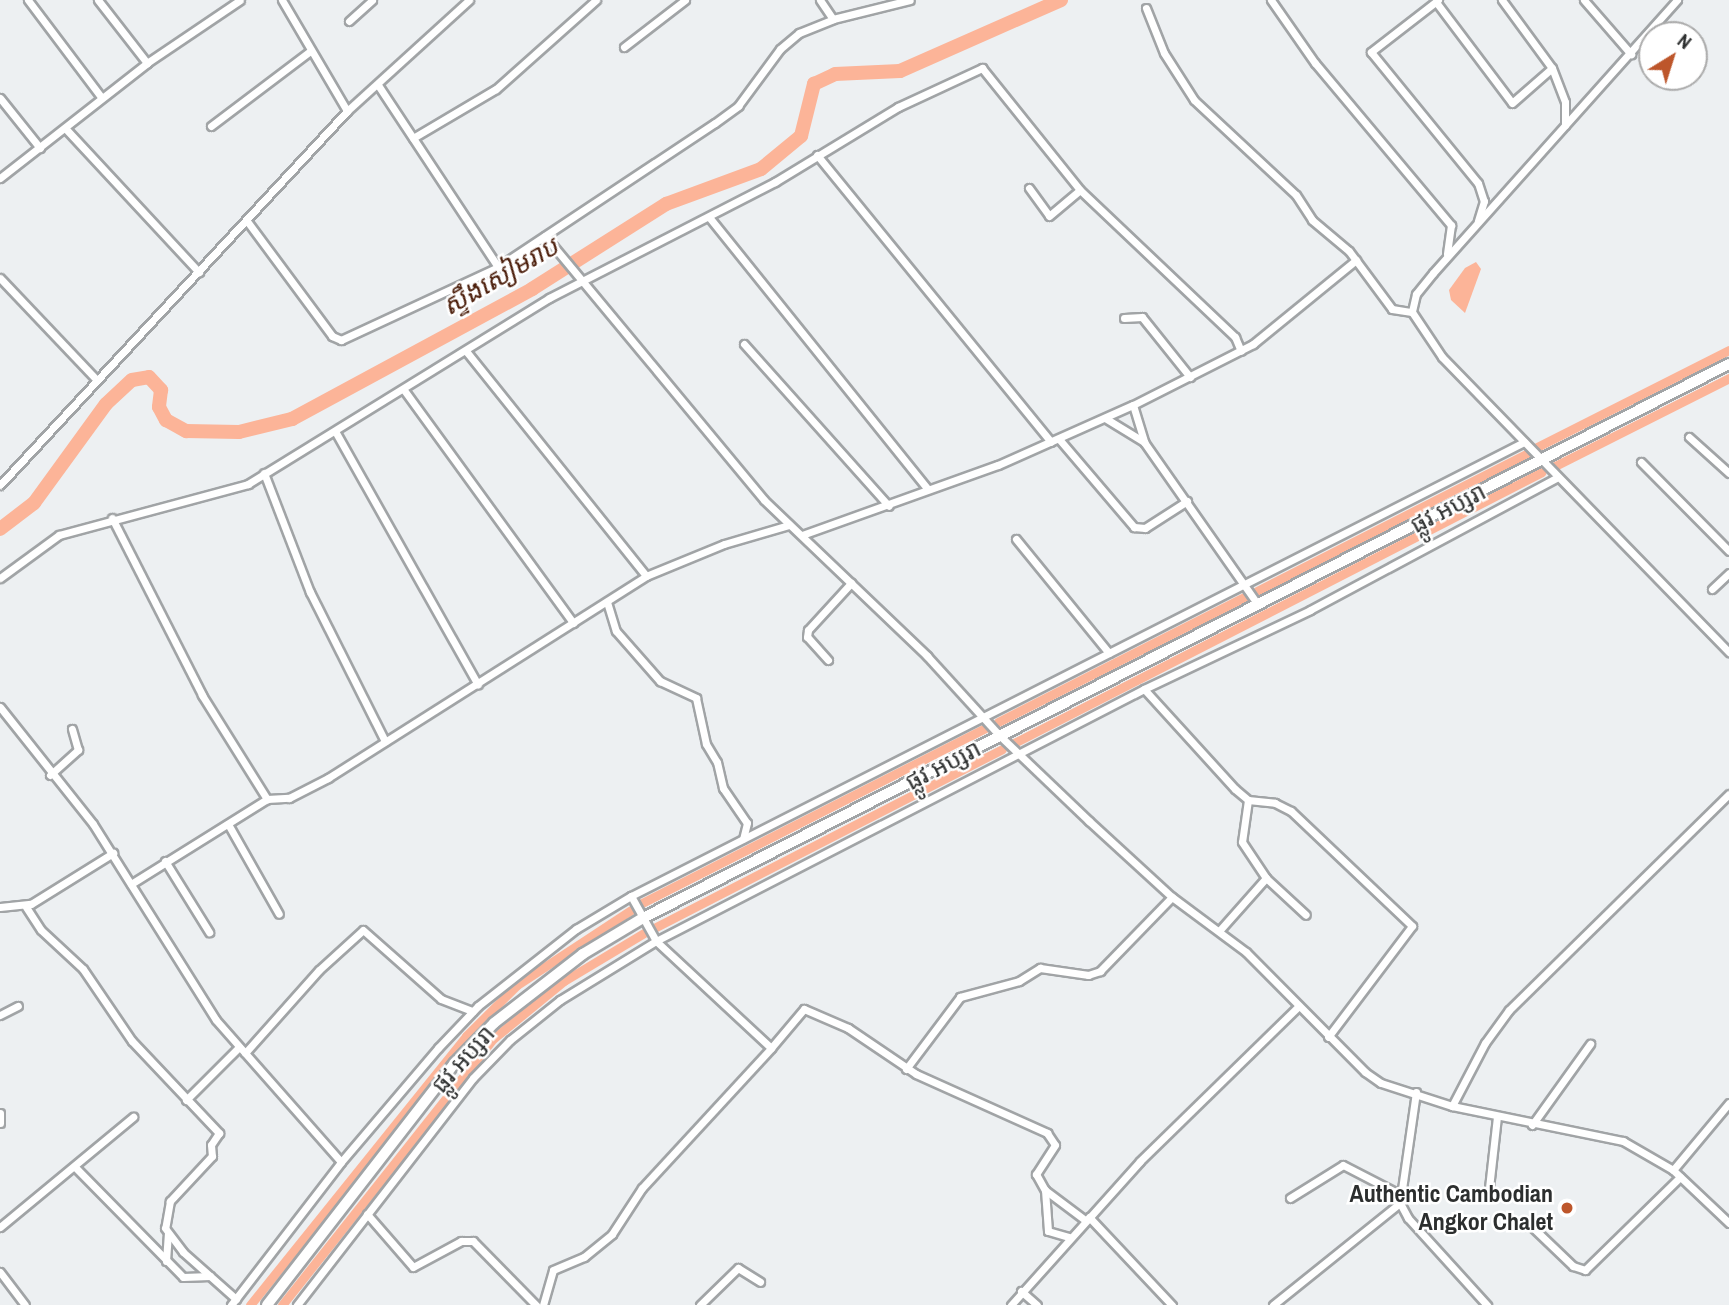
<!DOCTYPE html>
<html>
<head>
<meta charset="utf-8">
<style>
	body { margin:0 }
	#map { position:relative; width:1729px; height:1305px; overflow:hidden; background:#edf0f2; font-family:"Archivo Narrow","Noto Sans Khmer",sans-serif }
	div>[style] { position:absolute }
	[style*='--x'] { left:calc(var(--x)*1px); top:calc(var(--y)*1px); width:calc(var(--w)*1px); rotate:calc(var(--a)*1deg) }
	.water>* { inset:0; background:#fcb498 }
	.canal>* { height:9px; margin:-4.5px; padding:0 4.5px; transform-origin:4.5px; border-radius:4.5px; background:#fcb498 }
	.river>* { height:14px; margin:-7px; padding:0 7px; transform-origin:7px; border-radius:7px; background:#fcb498 }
	.roads { filter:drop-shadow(2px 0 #a1a4a6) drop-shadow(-2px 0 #a1a4a6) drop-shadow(0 2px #a1a4a6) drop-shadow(0 -2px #a1a4a6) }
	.street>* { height:7px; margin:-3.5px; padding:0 3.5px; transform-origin:3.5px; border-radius:3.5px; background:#fff }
	.secondary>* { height:10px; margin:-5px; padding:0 5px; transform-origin:5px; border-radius:5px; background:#fff }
	.dots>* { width:19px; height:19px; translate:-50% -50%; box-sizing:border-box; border:4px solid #fff; border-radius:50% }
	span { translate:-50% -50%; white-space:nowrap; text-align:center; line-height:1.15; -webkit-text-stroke:5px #fff; paint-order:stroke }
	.street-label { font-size:24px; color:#2c2e2e }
	.poi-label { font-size:24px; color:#2c2e2e; font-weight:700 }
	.right { translate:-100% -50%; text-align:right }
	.water-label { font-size:26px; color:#4d200d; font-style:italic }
	.north { position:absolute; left:1638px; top:21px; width:70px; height:70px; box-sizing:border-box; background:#fff; border:2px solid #ababab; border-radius:50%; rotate:38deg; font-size:19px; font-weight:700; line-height:28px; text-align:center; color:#2c2e2e }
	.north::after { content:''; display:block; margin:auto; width:24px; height:32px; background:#bd562b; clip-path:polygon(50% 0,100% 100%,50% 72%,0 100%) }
</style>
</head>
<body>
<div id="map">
	<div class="water">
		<div style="clip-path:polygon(1476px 262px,1481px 269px,1465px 313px,1451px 300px,1449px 290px,1465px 268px)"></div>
	</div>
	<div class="canal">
		<div style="--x:1537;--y:447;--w:215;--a:-26.8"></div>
		<div style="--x:1555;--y:466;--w:195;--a:-26.8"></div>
		<div style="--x:1257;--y:591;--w:302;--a:-27"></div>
		<div style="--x:998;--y:722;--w:276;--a:-26.9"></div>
		<div style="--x:1014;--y:743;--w:593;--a:-27.17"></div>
		<div style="--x:642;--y:903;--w:386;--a:-27"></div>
		<div style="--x:656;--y:927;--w:389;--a:-27.2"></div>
		<div style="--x:250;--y:1305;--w:345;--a:-51.2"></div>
		<div style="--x:466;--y:1036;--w:72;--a:-45"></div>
		<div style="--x:517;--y:985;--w:136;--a:-33.3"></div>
		<div style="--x:282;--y:1305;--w:341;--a:-51.6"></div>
		<div style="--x:494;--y:1038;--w:90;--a:-39.2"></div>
		<div style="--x:564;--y:981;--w:93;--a:-31"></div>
	</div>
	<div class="river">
		<div style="--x:0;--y:529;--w:43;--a:-37.4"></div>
		<div style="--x:34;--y:503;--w:122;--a:-54"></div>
		<div style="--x:106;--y:404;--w:35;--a:-43"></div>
		<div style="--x:132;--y:380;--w:17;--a:-10"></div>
		<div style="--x:149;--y:377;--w:18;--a:47"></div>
		<div style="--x:161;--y:390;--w:17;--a:97"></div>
		<div style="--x:159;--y:407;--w:15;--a:62"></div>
		<div style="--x:166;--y:420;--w:23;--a:29"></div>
		<div style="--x:186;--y:431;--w:53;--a:1.1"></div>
		<div style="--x:239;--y:432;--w:55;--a:-13.8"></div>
		<div style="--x:292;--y:419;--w:273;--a:-28.4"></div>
		<div style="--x:532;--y:289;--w:159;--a:-32.4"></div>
		<div style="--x:666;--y:204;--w:101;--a:-20.2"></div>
		<div style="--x:761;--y:169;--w:52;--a:-39.5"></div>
		<div style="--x:801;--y:136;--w:54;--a:-76"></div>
		<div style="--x:814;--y:84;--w:23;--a:-25"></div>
		<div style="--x:835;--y:74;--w:65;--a:-2.6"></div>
		<div style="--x:900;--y:71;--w:176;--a:-23.8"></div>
	</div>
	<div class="roads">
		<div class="street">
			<div style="--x:28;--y:0;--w:121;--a:53"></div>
			<div style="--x:98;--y:0;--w:80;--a:52.1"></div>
			<div style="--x:282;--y:0;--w:129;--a:59.6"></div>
			<div style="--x:820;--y:0;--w:23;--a:56"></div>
			<div style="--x:1271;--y:0;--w:77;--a:55.1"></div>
			<div style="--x:1315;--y:63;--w:212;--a:50"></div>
			<div style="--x:1451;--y:225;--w:29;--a:98"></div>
			<div style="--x:1438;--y:0;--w:85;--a:142.2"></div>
			<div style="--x:1371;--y:52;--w:169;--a:50.8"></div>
			<div style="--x:1478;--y:183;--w:19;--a:72"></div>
			<div style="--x:1484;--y:201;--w:21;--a:107"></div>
			<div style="--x:1502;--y:0;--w:84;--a:53.7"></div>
			<div style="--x:1552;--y:68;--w:36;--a:69"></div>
			<div style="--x:1565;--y:102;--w:23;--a:90"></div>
			<div style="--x:1584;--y:0;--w:72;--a:49"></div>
			<div style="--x:1677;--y:0;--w:366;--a:131.8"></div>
			<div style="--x:1433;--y:273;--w:27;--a:129"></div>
			<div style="--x:1416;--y:294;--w:18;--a:103"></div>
			<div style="--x:1412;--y:312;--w:54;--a:56.3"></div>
			<div style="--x:1442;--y:357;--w:412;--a:45.8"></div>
			<div style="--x:1436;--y:2;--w:126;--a:53"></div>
			<div style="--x:1512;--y:103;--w:53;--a:-41.2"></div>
			<div style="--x:1146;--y:8;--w:48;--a:68.2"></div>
			<div style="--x:1164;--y:53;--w:56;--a:57.4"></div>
			<div style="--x:1194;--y:100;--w:139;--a:43"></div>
			<div style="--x:1296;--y:195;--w:30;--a:57"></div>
			<div style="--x:1312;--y:220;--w:48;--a:40"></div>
			<div style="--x:1349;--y:251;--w:72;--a:53.4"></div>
			<div style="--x:1392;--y:309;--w:20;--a:9"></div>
			<div style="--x:349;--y:21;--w:31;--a:-42"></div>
			<div style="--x:624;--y:47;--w:77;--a:-37.6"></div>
			<div style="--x:378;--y:85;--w:218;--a:56.6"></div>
			<div style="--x:0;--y:98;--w:64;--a:51.3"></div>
			<div style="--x:211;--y:126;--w:124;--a:-37.1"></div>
			<div style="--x:65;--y:128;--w:197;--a:47.1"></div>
			<div style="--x:413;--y:138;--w:96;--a:-30.6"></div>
			<div style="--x:496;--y:89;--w:134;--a:-41.7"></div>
			<div style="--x:817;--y:155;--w:370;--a:50.8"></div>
			<div style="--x:0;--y:178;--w:187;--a:-38"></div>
			<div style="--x:147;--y:63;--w:112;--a:-34.1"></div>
			<div style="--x:1029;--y:188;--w:34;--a:54"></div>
			<div style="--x:1049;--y:216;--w:40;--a:-40"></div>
			<div style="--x:709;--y:217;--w:349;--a:51.2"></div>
			<div style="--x:247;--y:221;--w:143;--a:53.5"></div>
			<div style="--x:332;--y:336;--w:10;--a:24"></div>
			<div style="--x:341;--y:340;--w:173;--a:-24.9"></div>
			<div style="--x:498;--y:267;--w:260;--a:-33.6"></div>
			<div style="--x:715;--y:123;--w:29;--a:-36"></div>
			<div style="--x:738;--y:106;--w:71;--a:-53.6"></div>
			<div style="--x:780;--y:49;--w:25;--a:-40"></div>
			<div style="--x:799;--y:33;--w:37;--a:-22"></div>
			<div style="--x:833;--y:19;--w:79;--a:-13.9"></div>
			<div style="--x:545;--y:236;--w:343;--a:50.3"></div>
			<div style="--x:764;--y:500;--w:226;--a:43.7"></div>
			<div style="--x:927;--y:656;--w:108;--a:47.6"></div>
			<div style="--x:1000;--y:736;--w:123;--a:43.7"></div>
			<div style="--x:1089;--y:821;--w:113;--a:42.5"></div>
			<div style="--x:1172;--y:897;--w:92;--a:36.6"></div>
			<div style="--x:1246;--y:952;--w:169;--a:45.2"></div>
			<div style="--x:1365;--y:1072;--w:19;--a:35"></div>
			<div style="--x:1381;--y:1083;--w:75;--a:17.9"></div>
			<div style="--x:1452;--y:1106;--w:175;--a:11.6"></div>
			<div style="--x:1623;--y:1141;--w:58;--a:30.1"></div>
			<div style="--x:1673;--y:1170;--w:77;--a:43.4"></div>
			<div style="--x:0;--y:278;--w:138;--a:46.5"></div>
			<div style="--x:1124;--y:318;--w:18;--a:-3"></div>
			<div style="--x:1142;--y:317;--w:77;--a:51.3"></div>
			<div style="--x:744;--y:344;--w:217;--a:48.2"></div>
			<div style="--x:466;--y:351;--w:288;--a:51.3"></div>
			<div style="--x:404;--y:390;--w:288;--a:54"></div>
			<div style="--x:1133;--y:405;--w:39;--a:73"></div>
			<div style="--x:1144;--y:442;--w:199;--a:55"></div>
			<div style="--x:1105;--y:418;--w:46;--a:31.6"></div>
			<div style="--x:335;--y:431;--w:291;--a:60.6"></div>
			<div style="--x:1689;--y:437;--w:54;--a:42"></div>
			<div style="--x:1059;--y:439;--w:116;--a:49.6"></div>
			<div style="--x:1134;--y:527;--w:11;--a:5"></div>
			<div style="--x:1145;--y:528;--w:50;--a:-32.7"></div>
			<div style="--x:1641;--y:462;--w:125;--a:45.3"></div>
			<div style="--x:264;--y:473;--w:128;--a:68.9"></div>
			<div style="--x:310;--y:592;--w:167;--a:63.3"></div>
			<div style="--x:0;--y:485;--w:510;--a:-47.14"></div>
			<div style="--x:347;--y:111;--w:165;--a:-42.3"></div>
			<div style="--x:112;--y:518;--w:199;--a:63"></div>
			<div style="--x:202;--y:695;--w:123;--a:58"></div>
			<div style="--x:802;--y:535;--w:208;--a:-19.7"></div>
			<div style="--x:998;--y:465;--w:148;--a:-24"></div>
			<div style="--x:1133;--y:405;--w:135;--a:-26.9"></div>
			<div style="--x:1253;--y:344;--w:133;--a:-39.2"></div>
			<div style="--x:1016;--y:539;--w:147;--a:50.8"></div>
			<div style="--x:0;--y:578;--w:73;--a:-36.1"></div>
			<div style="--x:59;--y:535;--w:196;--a:-15.1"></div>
			<div style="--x:248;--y:484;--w:354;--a:-31.7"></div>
			<div style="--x:549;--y:298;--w:254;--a:-27.2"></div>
			<div style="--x:775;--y:182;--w:144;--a:-31.4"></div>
			<div style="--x:898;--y:107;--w:93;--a:-24.9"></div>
			<div style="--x:982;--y:68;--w:156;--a:51.2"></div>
			<div style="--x:1080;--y:190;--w:214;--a:43.5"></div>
			<div style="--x:1235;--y:337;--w:15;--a:67"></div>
			<div style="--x:1712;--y:589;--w:23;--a:-43"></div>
			<div style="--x:607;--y:602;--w:30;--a:73"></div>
			<div style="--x:616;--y:631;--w:67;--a:48.7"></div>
			<div style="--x:660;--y:681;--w:40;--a:25"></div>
			<div style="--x:696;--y:698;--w:47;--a:77.7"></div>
			<div style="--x:706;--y:744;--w:21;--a:59"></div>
			<div style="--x:717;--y:762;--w:27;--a:77"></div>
			<div style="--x:723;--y:788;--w:42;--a:55.6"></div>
			<div style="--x:747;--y:823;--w:16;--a:104"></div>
			<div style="--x:828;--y:660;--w:31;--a:-132"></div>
			<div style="--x:807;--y:637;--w:7;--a:-82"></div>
			<div style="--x:808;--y:630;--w:64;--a:-47.5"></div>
			<div style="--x:1144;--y:689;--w:135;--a:47.7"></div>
			<div style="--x:1235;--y:789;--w:17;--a:40"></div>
			<div style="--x:1248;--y:800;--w:27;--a:6"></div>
			<div style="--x:1275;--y:803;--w:18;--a:27"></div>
			<div style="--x:1291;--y:811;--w:167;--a:43.5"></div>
			<div style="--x:1412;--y:926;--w:139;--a:127.1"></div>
			<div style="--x:0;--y:707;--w:149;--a:51.5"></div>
			<div style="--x:93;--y:824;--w:231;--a:57.9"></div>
			<div style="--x:216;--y:1020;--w:189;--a:48.6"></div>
			<div style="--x:50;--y:775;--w:38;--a:-42"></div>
			<div style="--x:78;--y:750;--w:22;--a:-106"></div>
			<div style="--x:1248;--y:800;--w:42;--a:98.1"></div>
			<div style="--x:1242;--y:842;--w:43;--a:56.3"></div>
			<div style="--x:228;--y:824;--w:103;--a:60.5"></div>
			<div style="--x:165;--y:861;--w:84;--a:58.2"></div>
			<div style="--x:131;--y:884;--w:160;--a:-32"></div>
			<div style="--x:267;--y:799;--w:22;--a:-3"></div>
			<div style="--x:289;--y:798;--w:44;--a:-27.1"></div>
			<div style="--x:328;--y:778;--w:377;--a:-32.4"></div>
			<div style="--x:646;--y:576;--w:84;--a:-22.3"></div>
			<div style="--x:724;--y:544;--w:68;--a:-16.3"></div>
			<div style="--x:631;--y:896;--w:51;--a:60.9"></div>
			<div style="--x:656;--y:941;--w:157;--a:42.9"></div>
			<div style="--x:771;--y:1048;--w:51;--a:-49.8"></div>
			<div style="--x:804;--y:1009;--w:48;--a:23.4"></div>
			<div style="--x:848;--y:1028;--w:82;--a:34.1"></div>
			<div style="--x:916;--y:1074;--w:144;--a:24.2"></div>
			<div style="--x:1047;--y:1133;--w:14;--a:56"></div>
			<div style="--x:1055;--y:1145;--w:35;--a:123"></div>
			<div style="--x:1036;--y:1174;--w:18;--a:61"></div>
			<div style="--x:1045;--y:1190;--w:41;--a:85.8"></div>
			<div style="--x:1048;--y:1231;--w:22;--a:16"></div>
			<div style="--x:0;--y:907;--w:31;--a:-6"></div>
			<div style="--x:31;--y:904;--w:97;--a:-31.9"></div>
			<div style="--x:26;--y:907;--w:27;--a:57"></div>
			<div style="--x:41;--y:930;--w:57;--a:42.9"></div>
			<div style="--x:83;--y:969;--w:87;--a:55.8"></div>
			<div style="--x:132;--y:1041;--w:127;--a:46.6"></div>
			<div style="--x:219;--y:1133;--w:14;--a:124"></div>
			<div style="--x:211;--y:1145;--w:11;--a:85"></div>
			<div style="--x:212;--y:1156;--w:62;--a:133"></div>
			<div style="--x:170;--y:1201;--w:27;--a:100"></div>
			<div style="--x:165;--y:1228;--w:30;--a:53"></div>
			<div style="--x:183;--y:1252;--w:71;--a:41.6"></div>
			<div style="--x:1219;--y:931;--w:71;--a:-48.4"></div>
			<div style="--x:1266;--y:878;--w:54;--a:42.8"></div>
			<div style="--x:0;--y:1015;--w:20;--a:-27"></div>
			<div style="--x:245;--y:1053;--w:111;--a:-48.3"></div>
			<div style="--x:319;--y:970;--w:59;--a:-42.3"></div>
			<div style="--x:363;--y:930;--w:104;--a:41.5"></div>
			<div style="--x:441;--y:999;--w:34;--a:21"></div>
			<div style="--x:906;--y:1069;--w:90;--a:-53.1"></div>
			<div style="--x:960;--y:997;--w:61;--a:-15.2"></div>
			<div style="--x:1019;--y:981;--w:25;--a:-32"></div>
			<div style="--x:1040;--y:968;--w:49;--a:8.3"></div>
			<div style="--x:1088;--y:975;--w:13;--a:-18"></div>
			<div style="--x:1100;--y:971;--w:103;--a:-45.8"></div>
			<div style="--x:1416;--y:1092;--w:112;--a:98.2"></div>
			<div style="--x:1400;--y:1203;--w:17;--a:62"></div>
			<div style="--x:1408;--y:1218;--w:118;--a:47.8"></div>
			<div style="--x:186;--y:1100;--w:75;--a:-45"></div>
			<div style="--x:1452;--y:1106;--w:71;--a:-62.4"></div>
			<div style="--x:1485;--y:1043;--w:41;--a:-54"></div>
			<div style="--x:1509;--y:1010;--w:308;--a:-44.5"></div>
			<div style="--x:0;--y:1113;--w:10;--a:90"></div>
			<div style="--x:1532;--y:1125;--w:100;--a:-54.4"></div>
			<div style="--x:75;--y:1167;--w:154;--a:45.5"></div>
			<div style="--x:183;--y:1277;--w:27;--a:-2"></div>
			<div style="--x:1673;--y:1170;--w:87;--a:-50.1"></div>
			<div style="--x:1489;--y:1188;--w:71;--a:-83.6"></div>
			<div style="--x:1045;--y:1190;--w:50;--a:36.9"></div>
			<div style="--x:1290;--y:1198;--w:62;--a:-31.9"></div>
			<div style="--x:1343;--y:1165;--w:65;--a:27.3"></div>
			<div style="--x:367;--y:1214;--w:70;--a:49"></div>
			<div style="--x:413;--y:1267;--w:55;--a:-28.4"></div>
			<div style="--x:461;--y:1241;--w:12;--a:0"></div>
			<div style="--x:473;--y:1241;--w:90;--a:45.5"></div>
			<div style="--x:1089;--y:1217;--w:121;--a:46.7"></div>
			<div style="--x:1526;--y:1221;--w:65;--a:43.8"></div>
			<div style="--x:1573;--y:1266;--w:13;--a:18"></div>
			<div style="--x:1585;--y:1270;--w:133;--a:-44.4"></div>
			<div style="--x:0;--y:1227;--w:173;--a:-39.6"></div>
			<div style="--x:166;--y:1261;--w:27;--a:-86"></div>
			<div style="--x:0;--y:1272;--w:41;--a:52.9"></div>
			<div style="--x:1021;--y:1291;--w:21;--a:41"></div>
			<div style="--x:231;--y:1305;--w:180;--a:-52.4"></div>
			<div style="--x:341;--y:1162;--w:150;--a:-49.6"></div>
			<div style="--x:438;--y:1048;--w:58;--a:-46.4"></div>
			<div style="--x:478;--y:1006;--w:125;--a:-38.2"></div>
			<div style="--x:576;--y:929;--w:64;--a:-31"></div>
			<div style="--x:631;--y:896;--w:1002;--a:-26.95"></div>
			<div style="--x:297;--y:1305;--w:287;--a:-52.2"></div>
			<div style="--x:473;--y:1078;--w:53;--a:-45.8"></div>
			<div style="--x:510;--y:1040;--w:64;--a:-38.7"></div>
			<div style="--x:560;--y:1000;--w:113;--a:-31.6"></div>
			<div style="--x:656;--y:941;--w:549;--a:-27.31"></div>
			<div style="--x:1144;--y:689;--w:184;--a:-25.4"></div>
			<div style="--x:1310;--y:610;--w:279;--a:-28.2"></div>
			<div style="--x:543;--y:1305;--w:36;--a:-74"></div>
			<div style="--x:553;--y:1270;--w:34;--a:-23"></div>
			<div style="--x:584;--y:1257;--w:36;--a:-39"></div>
			<div style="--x:612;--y:1234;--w:55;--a:-56.9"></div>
			<div style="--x:642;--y:1188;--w:190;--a:-47.3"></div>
			<div style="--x:700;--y:1305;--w:53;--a:-44.2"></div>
			<div style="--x:738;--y:1268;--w:26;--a:32"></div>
			<div style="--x:1011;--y:1305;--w:193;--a:-48.1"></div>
			<div style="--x:1140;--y:1161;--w:219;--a:-44.3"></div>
			<div style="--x:1273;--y:1305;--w:163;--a:-38.8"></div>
		</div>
		<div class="secondary">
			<div style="--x:267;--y:1305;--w:306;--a:-52.2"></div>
			<div style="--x:455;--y:1063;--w:56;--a:-45.7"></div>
			<div style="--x:494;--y:1023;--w:113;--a:-37.8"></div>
			<div style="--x:583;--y:954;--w:70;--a:-31"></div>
			<div style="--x:643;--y:918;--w:1219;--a:-27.03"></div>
		</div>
	</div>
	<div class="dots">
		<div style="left:1567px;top:1208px;background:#bd562b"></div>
	</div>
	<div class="street-label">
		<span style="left:1448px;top:508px;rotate:-27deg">ផ្លូវ អប្សរា</span>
		<span style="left:943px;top:765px;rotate:-27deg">ផ្លូវ អប្សរា</span>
		<span style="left:463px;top:1059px;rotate:-48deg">ផ្លូវ អប្សរា</span>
	</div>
	<div class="poi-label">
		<span class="right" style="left:1553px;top:1208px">Authentic Cambodian<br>Angkor Chalet</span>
	</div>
	<div class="water-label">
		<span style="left:500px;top:276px;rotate:-30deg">ស្ទឹងសៀមរាប</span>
	</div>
	<div class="north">N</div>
</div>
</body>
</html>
